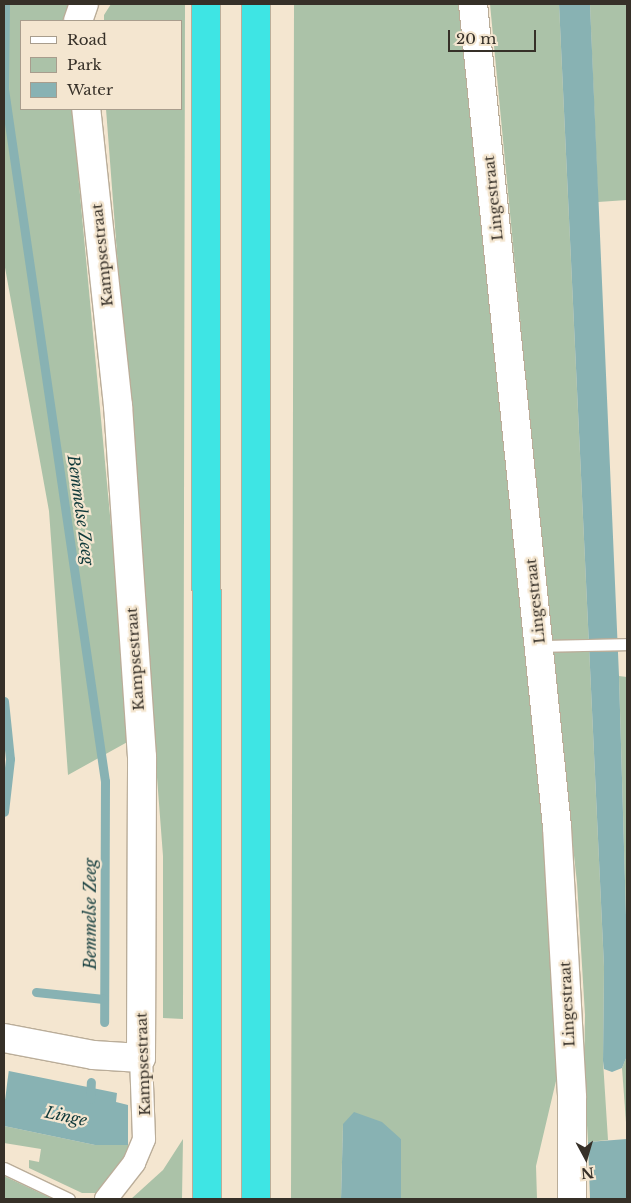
<!DOCTYPE html>
<html>
<head>
<meta charset="utf-8">
<style>
	body { margin:0 }
	#map { position:relative; width:631px; height:1203px; overflow:hidden; background:#f4e6d0; font-family:"Libre Baskerville",serif }
	div>[style] { position:absolute }
	[style*='--x'] { left:calc(var(--x)*1px); top:calc(var(--y)*1px); width:calc(var(--w)*1px); rotate:calc(var(--a)*1deg) }
	.green>* { inset:0; background:#abc2a8 }
	.water>* { inset:0; background:#88b2b3 }
	.pier>* { inset:0; background:#f4e6d0 }
	.stream>* { height:9px; margin:-4.5px; padding:0 4.5px; transform-origin:4.5px; border-radius:4.5px; background:#88b2b3 }
	.roads { filter:drop-shadow(1px 0 #baad99) drop-shadow(-1px 0 #baad99) drop-shadow(0 1px #baad99) drop-shadow(0 -1px #baad99) }
	.service>* { height:11px; margin:-5.5px; padding:0 5.5px; transform-origin:5.5px; border-radius:5.5px; background:#fff }
	.minor>* { height:22px; margin:-11px; padding:0 11px; transform-origin:11px; border-radius:11px; background:#fff }
	.tertiary>* { height:28px; margin:-14px; padding:0 14px; transform-origin:14px; border-radius:14px; background:#fff }
	.motorway>* { height:28px; margin:-14px; padding:0 14px; transform-origin:14px; border-radius:14px; background:#3ee5e4 }
	span { translate:-50% -50%; white-space:nowrap; text-align:center; line-height:1.15; -webkit-text-stroke:4.5px #f4e6d0; paint-order:stroke }
	.street-label { font-size:15px; color:#363028 }
	.water-label { font-size:16px; color:#0f393a; font-style:italic }
	.frame { position:absolute; inset:0; border:5px solid #363028; pointer-events:none }
	.legend { position:absolute; left:20px; top:20px; width:162px; height:90px; box-sizing:border-box; background:#f4e6d0; border:1px solid #a89d8d; margin:0; padding:6px 9px; list-style:none; font-size:15px; color:#363028 }
	.legend li { display:flex; align-items:center; gap:10px; height:25px }
	.legend b { width:25px; border:1px solid #a89d8d }
	.north { position:absolute; left:561px; top:1133px; width:50px; height:50px; -webkit-text-stroke:4px #f4e6d0; paint-order:stroke; rotate:174deg; font-size:14px; font-weight:700; line-height:20px; text-align:center; color:#363028 }
	.north::after { content:''; display:block; margin:auto; width:18px; height:22px; background:#363028; clip-path:polygon(50% 0,100% 100%,50% 72%,0 100%) }
	.scale { position:absolute; left:448px; top:30px; width:88px; height:22px; box-sizing:border-box; border:2px solid #363028; border-top:0; padding-left:6px; font-size:15px; line-height:18px; white-space:nowrap; color:#363028; -webkit-text-stroke:4px #f4e6d0; paint-order:stroke }
</style>
</head>
<body>
<div id="map">
	<div class="green">
		<div style="clip-path:polygon(4px 4px,69px 4px,66px 21px,21px 21px,21px 109px,72px 109px,131px 740px,68px 775px,49px 511px,4px 262px)"></div>
		<div style="clip-path:polygon(111px 4px,185px 4px,183px 1019px,163px 1018px,163px 856px,106px 109px,181px 109px,181px 21px,104px 21px,104px 15px)"></div>
		<div style="clip-path:polygon(294px 4px,459px 4px,490px 277px,549px 860px,560px 1064px,536px 1166px,537px 1199px,401px 1199px,401px 1139px,343px 1124px,341px 1199px,291px 1199px)"></div>
		<div style="clip-path:polygon(490px 4px,559px 4px,604px 967px,603px 1061px,608px 1140px,588px 1142px,584px 1074px,585px 1015px,577px 883px,552px 653px)"></div>
		<div style="clip-path:polygon(590px 4px,627px 4px,627px 200px,598px 202px)"></div>
		<div style="clip-path:polygon(619px 676px,627px 677px,627px 949px)"></div>
		<div style="clip-path:polygon(627px 1056px,627px 1136px,622px 1068px)"></div>
		<div style="clip-path:polygon(4px 1126px,95px 1145px,128px 1145px,128px 1157px,103px 1190px,96px 1193px,82px 1193px,29px 1168px,29px 1160px,39px 1162px,41px 1149px,4px 1143px)"></div>
		<div style="clip-path:polygon(183px 1139px,182px 1199px,131px 1199px,163px 1170px)"></div>
		<div style="clip-path:polygon(4px 1176px,53px 1199px,4px 1199px)"></div>
	</div>
	<div class="water">
		<div style="clip-path:polygon(559px 4px,590px 4px,619px 676px,627px 949px,627px 1056px,622px 1068px,612px 1072px,604px 1069px,603px 1061px,604px 967px)"></div>
		<div style="clip-path:polygon(4px 1070px,117px 1093px,116px 1102px,128px 1105px,128px 1145px,95px 1145px,4px 1126px)"></div>
		<div style="clip-path:polygon(354px 1112px,382px 1122px,401px 1139px,401px 1199px,341px 1199px,343px 1124px)"></div>
		<div style="clip-path:polygon(627px 1139px,627px 1199px,590px 1198px,588px 1142px)"></div>
	</div>
	<div class="pier">
		<div style="clip-path:polygon(4px 1068px,9px 1069px,4px 1108px)"></div>
	</div>
	<div class="stream">
		<div style="--x:5;--y:4;--w:85;--a:90.7"></div>
		<div style="--x:4;--y:89;--w:699;--a:81.7"></div>
		<div style="--x:105;--y:781;--w:241;--a:90.2"></div>
		<div style="--x:4;--y:701;--w:58;--a:84.1"></div>
		<div style="--x:10;--y:759;--w:53;--a:96.5"></div>
		<div style="--x:36;--y:992;--w:68;--a:5.9"></div>
		<div style="--x:90;--y:1099;--w:17;--a:-87"></div>
	</div>
	<div class="roads">
		<div class="service">
			<div style="--x:539;--y:646;--w:88;--a:-1.3"></div>
			<div style="--x:4;--y:1168;--w:72;--a:25.5"></div>
		</div>
		<div class="minor">
			<div style="--x:106;--y:1199;--w:46;--a:-52.1"></div>
			<div style="--x:134;--y:1163;--w:26;--a:-67"></div>
			<div style="--x:144;--y:1139;--w:81;--a:-92.1"></div>
		</div>
		<div class="tertiary">
			<div style="--x:473;--y:4;--w:827;--a:84.17"></div>
			<div style="--x:557;--y:827;--w:271;--a:86.8"></div>
			<div style="--x:572;--y:1098;--w:101;--a:90"></div>
			<div style="--x:78;--y:21;--w:18;--a:-71"></div>
			<div style="--x:4;--y:1038;--w:91;--a:10.8"></div>
			<div style="--x:93;--y:1055;--w:48;--a:3.6"></div>
			<div style="--x:141;--y:1058;--w:301;--a:-89.8"></div>
			<div style="--x:142;--y:757;--w:352;--a:-93.9"></div>
			<div style="--x:118;--y:406;--w:299;--a:-96.1"></div>
		</div>
		<div class="motorway">
			<div style="--x:206;--y:4;--w:1195;--a:89.95"></div>
			<div style="--x:256;--y:1199;--w:1195;--a:-90"></div>
		</div>
	</div>
	<div class="street-label">
		<span style="left:493px;top:198px;rotate:-96deg">Lingestraat</span>
		<span style="left:102px;top:255px;rotate:-96deg">Kampsestraat</span>
		<span style="left:535px;top:601px;rotate:-96deg">Lingestraat</span>
		<span style="left:135px;top:659px;rotate:-94deg">Kampsestraat</span>
		<span style="left:567px;top:1004px;rotate:-93deg">Lingestraat</span>
		<span style="left:143px;top:1064px;rotate:-92deg">Kampsestraat</span>
	</div>
	<div class="water-label">
		<span style="left:81px;top:510px;rotate:82deg">Bemmelse Zeeg</span>
		<span style="left:90px;top:914px;rotate:-90deg">Bemmelse Zeeg</span>
		<span style="left:66px;top:1116px;rotate:12deg">Linge</span>
	</div>
	<div class="frame"></div>
	<ul class="legend">
	<li><b style="height:6px;background:#fff"></b>Road</li>
	<li><b style="height:14px;background:#abc2a8"></b>Park</li>
	<li><b style="height:14px;background:#88b2b3"></b>Water</li>
	</ul>
	<div class="north">N</div>
	<div class="scale">20 m</div>
</div>
</body>
</html>
